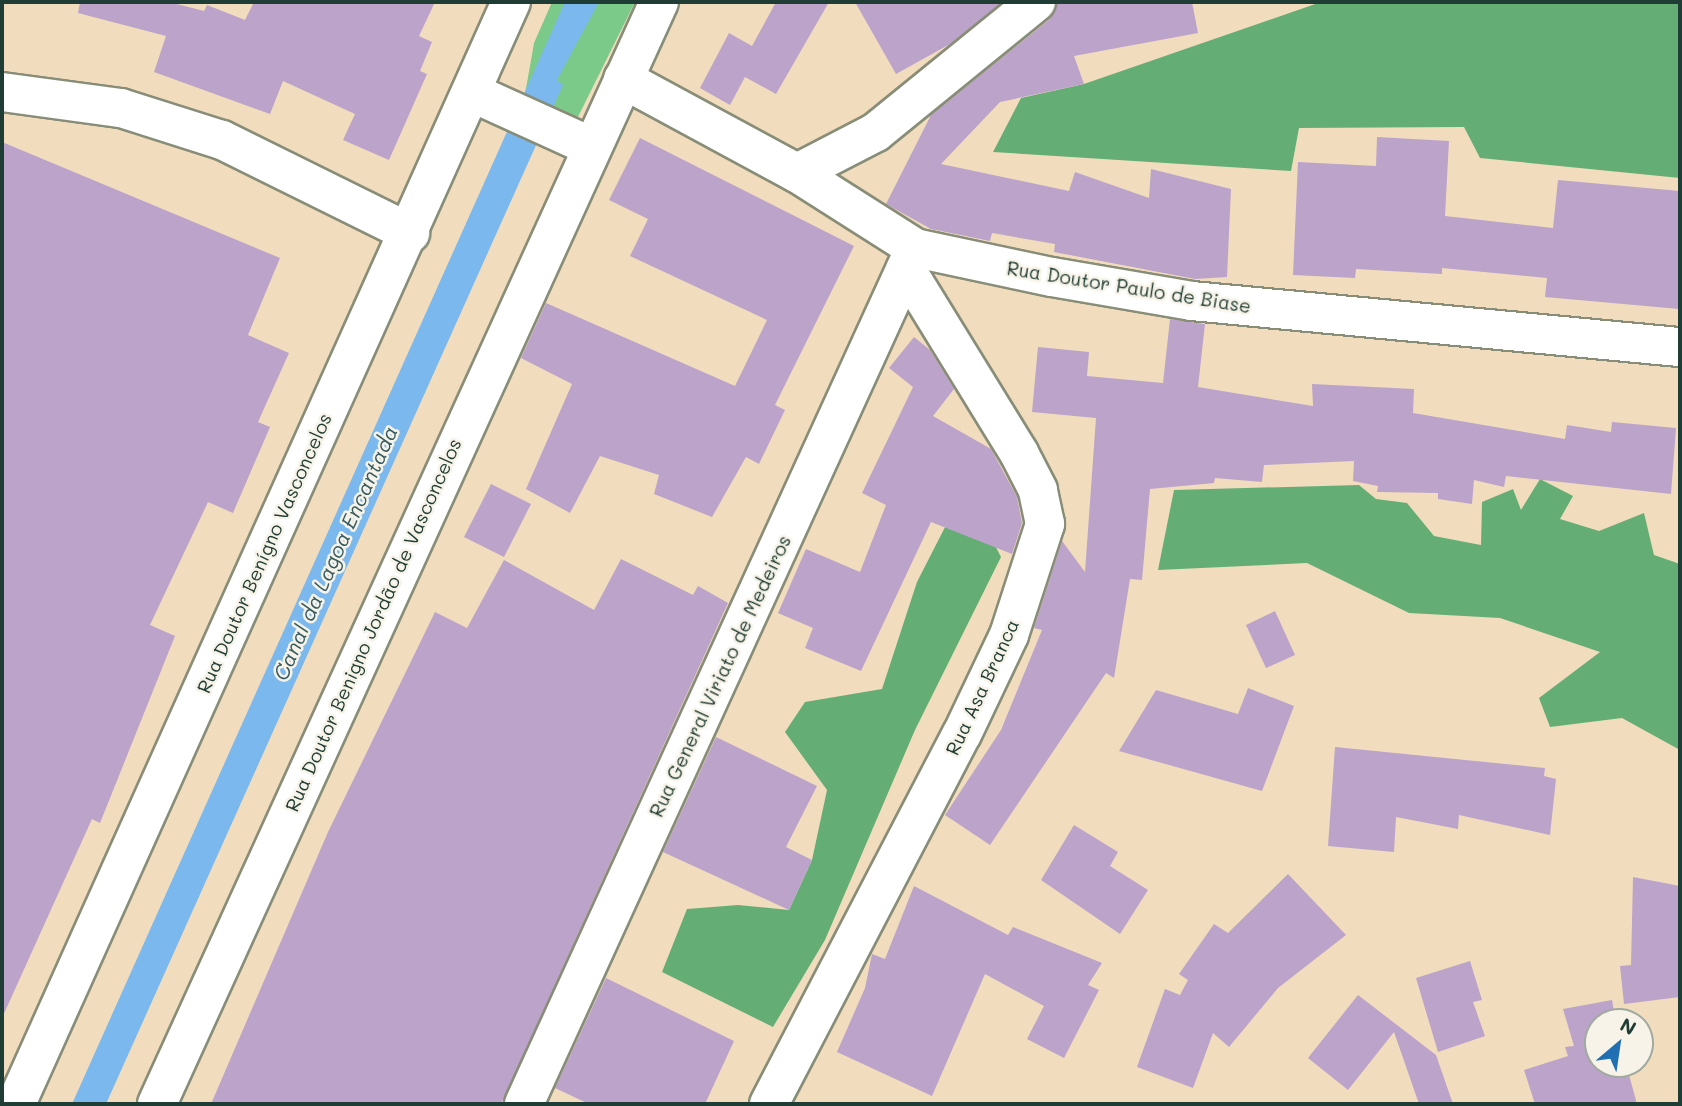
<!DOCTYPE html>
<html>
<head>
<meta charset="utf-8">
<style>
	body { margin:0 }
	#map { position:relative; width:1682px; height:1106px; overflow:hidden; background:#f1ddbd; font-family:Mali,sans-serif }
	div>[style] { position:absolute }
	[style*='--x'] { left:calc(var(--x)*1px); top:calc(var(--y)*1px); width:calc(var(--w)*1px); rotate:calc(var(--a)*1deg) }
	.green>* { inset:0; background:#7bca8a }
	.forest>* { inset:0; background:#64ae76 }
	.water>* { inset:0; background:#7ab8ed }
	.building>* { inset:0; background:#bba3ca }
	.roads { filter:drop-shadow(2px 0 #888d78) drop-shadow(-2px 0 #888d78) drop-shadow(0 2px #888d78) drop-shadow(0 -2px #888d78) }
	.street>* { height:38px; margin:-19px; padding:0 19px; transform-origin:19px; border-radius:19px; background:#fff }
	.secondary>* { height:38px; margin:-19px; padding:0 19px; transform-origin:19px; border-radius:19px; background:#fff }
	span { translate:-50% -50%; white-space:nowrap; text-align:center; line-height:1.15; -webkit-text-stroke:5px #f7f3e8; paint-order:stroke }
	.street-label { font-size:19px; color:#1f3d34 }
	.water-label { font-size:21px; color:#365c62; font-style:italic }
	.frame { position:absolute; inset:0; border:4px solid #1f3d34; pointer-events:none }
	.north { position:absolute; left:1584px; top:1008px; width:70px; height:70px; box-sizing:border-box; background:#f7f3e8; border:2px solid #a1aaa0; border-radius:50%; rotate:29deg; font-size:19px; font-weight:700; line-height:28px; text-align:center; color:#1f3d34 }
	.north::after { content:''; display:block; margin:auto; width:24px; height:32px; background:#1f6fb2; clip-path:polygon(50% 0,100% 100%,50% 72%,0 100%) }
</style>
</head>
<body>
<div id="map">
	<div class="green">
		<div style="clip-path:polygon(552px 2px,635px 2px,574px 125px,524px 100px,534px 43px)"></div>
	</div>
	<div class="forest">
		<div style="clip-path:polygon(1321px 2px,1680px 2px,1680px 178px,1480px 158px,1464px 127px,1299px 128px,1291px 171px,993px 152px,1021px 98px,1084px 84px)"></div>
		<div style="clip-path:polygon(1540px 479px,1573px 496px,1560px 519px,1599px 531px,1644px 513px,1654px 555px,1680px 564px,1680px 750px,1622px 718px,1550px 727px,1539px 698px,1600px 652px,1500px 618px,1409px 613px,1307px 563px,1158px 570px,1174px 490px,1359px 485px,1376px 499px,1407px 503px,1434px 536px,1481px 545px,1482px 502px,1513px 489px,1521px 510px)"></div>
		<div style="clip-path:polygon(965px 488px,1001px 557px,915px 730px,825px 940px,773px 1027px,662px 972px,687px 909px,738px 905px,789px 910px,812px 860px,827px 790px,785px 732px,805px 702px,882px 689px,917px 582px)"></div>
	</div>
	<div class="water">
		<div style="clip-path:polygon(565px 2px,599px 2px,557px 80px,563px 85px,106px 1104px,72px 1104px)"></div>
	</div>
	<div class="building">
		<div style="clip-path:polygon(80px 2px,169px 2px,204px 11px,207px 5px,245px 20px,254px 2px,435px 2px,419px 36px,432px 42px,420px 71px,427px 74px,389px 160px,343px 140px,355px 114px,283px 81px,270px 114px,154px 72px,166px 36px,78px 13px)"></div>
		<div style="clip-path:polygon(776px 2px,829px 2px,776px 94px,745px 77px,730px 105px,700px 88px,729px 33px,752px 46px)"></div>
		<div style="clip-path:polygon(855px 2px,1002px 2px,950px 44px,896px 74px)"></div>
		<div style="clip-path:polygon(1057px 2px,1192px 2px,1198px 33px,1074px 56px,1084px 84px,1000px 102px,941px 164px,1069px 191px,1075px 172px,1149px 198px,1151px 169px,1231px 189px,1227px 277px,1195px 279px,1054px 252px,1055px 244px,992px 233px,990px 241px,931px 229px,886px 204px,931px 115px,1050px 19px)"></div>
		<div style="clip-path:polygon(1377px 137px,1449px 141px,1445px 216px,1553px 228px,1558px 180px,1680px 191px,1679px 309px,1545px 297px,1547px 278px,1442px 268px,1442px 274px,1356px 269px,1355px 278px,1293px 275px,1298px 162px,1376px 166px)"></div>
		<div style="clip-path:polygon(640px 138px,854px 246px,775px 405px,785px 410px,759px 464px,746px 457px,712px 517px,654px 494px,659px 475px,600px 456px,570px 513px,526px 489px,572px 384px,521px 358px,546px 303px,735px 386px,767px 320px,630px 256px,648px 219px,609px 200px)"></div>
		<div style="clip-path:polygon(2px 142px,280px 258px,248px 335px,289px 353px,258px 422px,270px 427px,233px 513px,208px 502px,150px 625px,175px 636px,100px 823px,92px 819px,2px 1018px)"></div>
		<div style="clip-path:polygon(1170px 319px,1205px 324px,1198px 387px,1313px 406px,1312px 384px,1414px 389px,1413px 413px,1565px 439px,1567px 425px,1611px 432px,1612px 422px,1676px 428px,1671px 494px,1506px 476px,1504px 487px,1474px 480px,1472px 504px,1438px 499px,1438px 493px,1377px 492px,1378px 486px,1353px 481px,1354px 461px,1264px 465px,1262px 482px,1215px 478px,1214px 483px,1150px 489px,1142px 580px,1130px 579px,1114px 678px,1106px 673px,990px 845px,945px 815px,1001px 730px,1042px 630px,1034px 628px,1062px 541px,1085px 572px,1096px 418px,1032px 412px,1038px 347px,1089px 352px,1087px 376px,1163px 383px)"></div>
		<div style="clip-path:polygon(914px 337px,930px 350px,954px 389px,933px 416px,991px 449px,1017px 497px,1022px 523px,1012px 554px,931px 522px,861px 671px,805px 648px,813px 628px,778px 613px,806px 549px,860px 572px,886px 505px,862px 493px,913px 387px,889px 368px)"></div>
		<div style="clip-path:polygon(491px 484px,531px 504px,504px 557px,464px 537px)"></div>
		<div style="clip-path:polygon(621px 559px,693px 595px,698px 586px,728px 603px,501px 1104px,211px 1104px,328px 832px,435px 612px,467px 628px,504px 560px,594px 610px)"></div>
		<div style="clip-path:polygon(1275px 611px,1295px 655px,1266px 668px,1246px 625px)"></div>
		<div style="clip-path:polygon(1248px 688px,1294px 706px,1262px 791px,1119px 751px,1156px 690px,1238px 714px)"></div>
		<div style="clip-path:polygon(716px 737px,817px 786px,786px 847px,812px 860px,789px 910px,663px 852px)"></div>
		<div style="clip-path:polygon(1335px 747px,1545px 768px,1544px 776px,1556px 779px,1550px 835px,1459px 815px,1458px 829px,1396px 817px,1394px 852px,1328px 846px)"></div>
		<div style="clip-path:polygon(1074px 825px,1118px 852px,1110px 866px,1148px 890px,1120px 934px,1041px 880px)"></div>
		<div style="clip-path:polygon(1288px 874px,1346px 935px,1278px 988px,1229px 1047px,1213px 1033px,1193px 1088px,1137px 1067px,1165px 989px,1180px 995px,1188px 980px,1179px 974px,1214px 924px,1228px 933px)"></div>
		<div style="clip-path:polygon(1633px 877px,1680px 886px,1680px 997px,1624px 1004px,1620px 966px,1631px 965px)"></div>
		<div style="clip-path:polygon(914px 886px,1008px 935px,1013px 927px,1102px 963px,1088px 985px,1099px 990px,1064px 1058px,1027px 1039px,1044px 1006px,985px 974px,932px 1096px,837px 1052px,865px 988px,872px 954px,885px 959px)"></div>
		<div style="clip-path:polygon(1470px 961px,1482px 1000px,1473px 1002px,1485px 1036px,1438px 1052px,1416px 978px)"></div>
		<div style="clip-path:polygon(606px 978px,734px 1041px,705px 1104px,589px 1104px,555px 1088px)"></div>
		<div style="clip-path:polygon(1358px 995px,1436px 1055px,1453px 1104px,1419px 1104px,1394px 1032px,1348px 1090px,1308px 1058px)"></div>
		<div style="clip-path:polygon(1612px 1000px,1616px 1022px,1598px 1022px,1598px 1064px,1626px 1064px,1637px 1104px,1535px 1104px,1524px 1070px,1568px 1056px,1565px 1047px,1574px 1046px,1563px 1009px)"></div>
	</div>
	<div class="roads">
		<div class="street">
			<div style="--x:2;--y:92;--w:120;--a:7.7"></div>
			<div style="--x:121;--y:108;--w:106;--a:17.6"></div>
			<div style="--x:222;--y:140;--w:210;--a:26.3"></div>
			<div style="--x:797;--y:173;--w:140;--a:32.4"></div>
			<div style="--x:915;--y:248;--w:140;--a:12"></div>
			<div style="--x:1052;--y:277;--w:142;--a:9.7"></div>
			<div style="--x:1192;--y:301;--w:490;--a:5.4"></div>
			<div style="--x:524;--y:1104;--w:941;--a:-65.45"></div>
			<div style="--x:769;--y:1104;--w:417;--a:-62.5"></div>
			<div style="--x:962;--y:734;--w:110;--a:-64.6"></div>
			<div style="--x:1009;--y:635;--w:117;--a:-72"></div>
			<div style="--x:1045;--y:524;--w:35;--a:-102"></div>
			<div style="--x:1038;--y:490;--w:42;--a:-117.2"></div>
			<div style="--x:1019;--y:453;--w:216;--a:-121.6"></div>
		</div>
		<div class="secondary">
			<div style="--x:623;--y:79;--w:198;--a:28.4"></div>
			<div style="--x:797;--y:173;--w:89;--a:-27.4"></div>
			<div style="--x:876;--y:132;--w:206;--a:-39.1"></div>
			<div style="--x:473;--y:93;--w:128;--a:24.4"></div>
			<div style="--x:16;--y:1104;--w:1208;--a:-65.81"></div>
			<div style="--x:157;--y:1104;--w:1211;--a:-65.51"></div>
		</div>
	</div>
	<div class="street-label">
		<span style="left:1129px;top:287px;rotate:9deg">Rua Doutor Paulo de Biase</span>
		<span style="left:264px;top:553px;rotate:-66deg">Rua Doutor Benígno Vasconcelos</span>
		<span style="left:373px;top:625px;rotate:-66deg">Rua Doutor Benigno Jordão de Vasconcelos</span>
		<span style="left:720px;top:676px;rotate:-65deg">Rua General Viriato de Medeiros</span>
		<span style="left:982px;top:687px;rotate:-65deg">Rua Asa Branca</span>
	</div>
	<div class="water-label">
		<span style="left:335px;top:553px;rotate:-66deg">Canal da Lagoa Encantada</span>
	</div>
	<div class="frame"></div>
	<div class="north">N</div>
</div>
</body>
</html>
